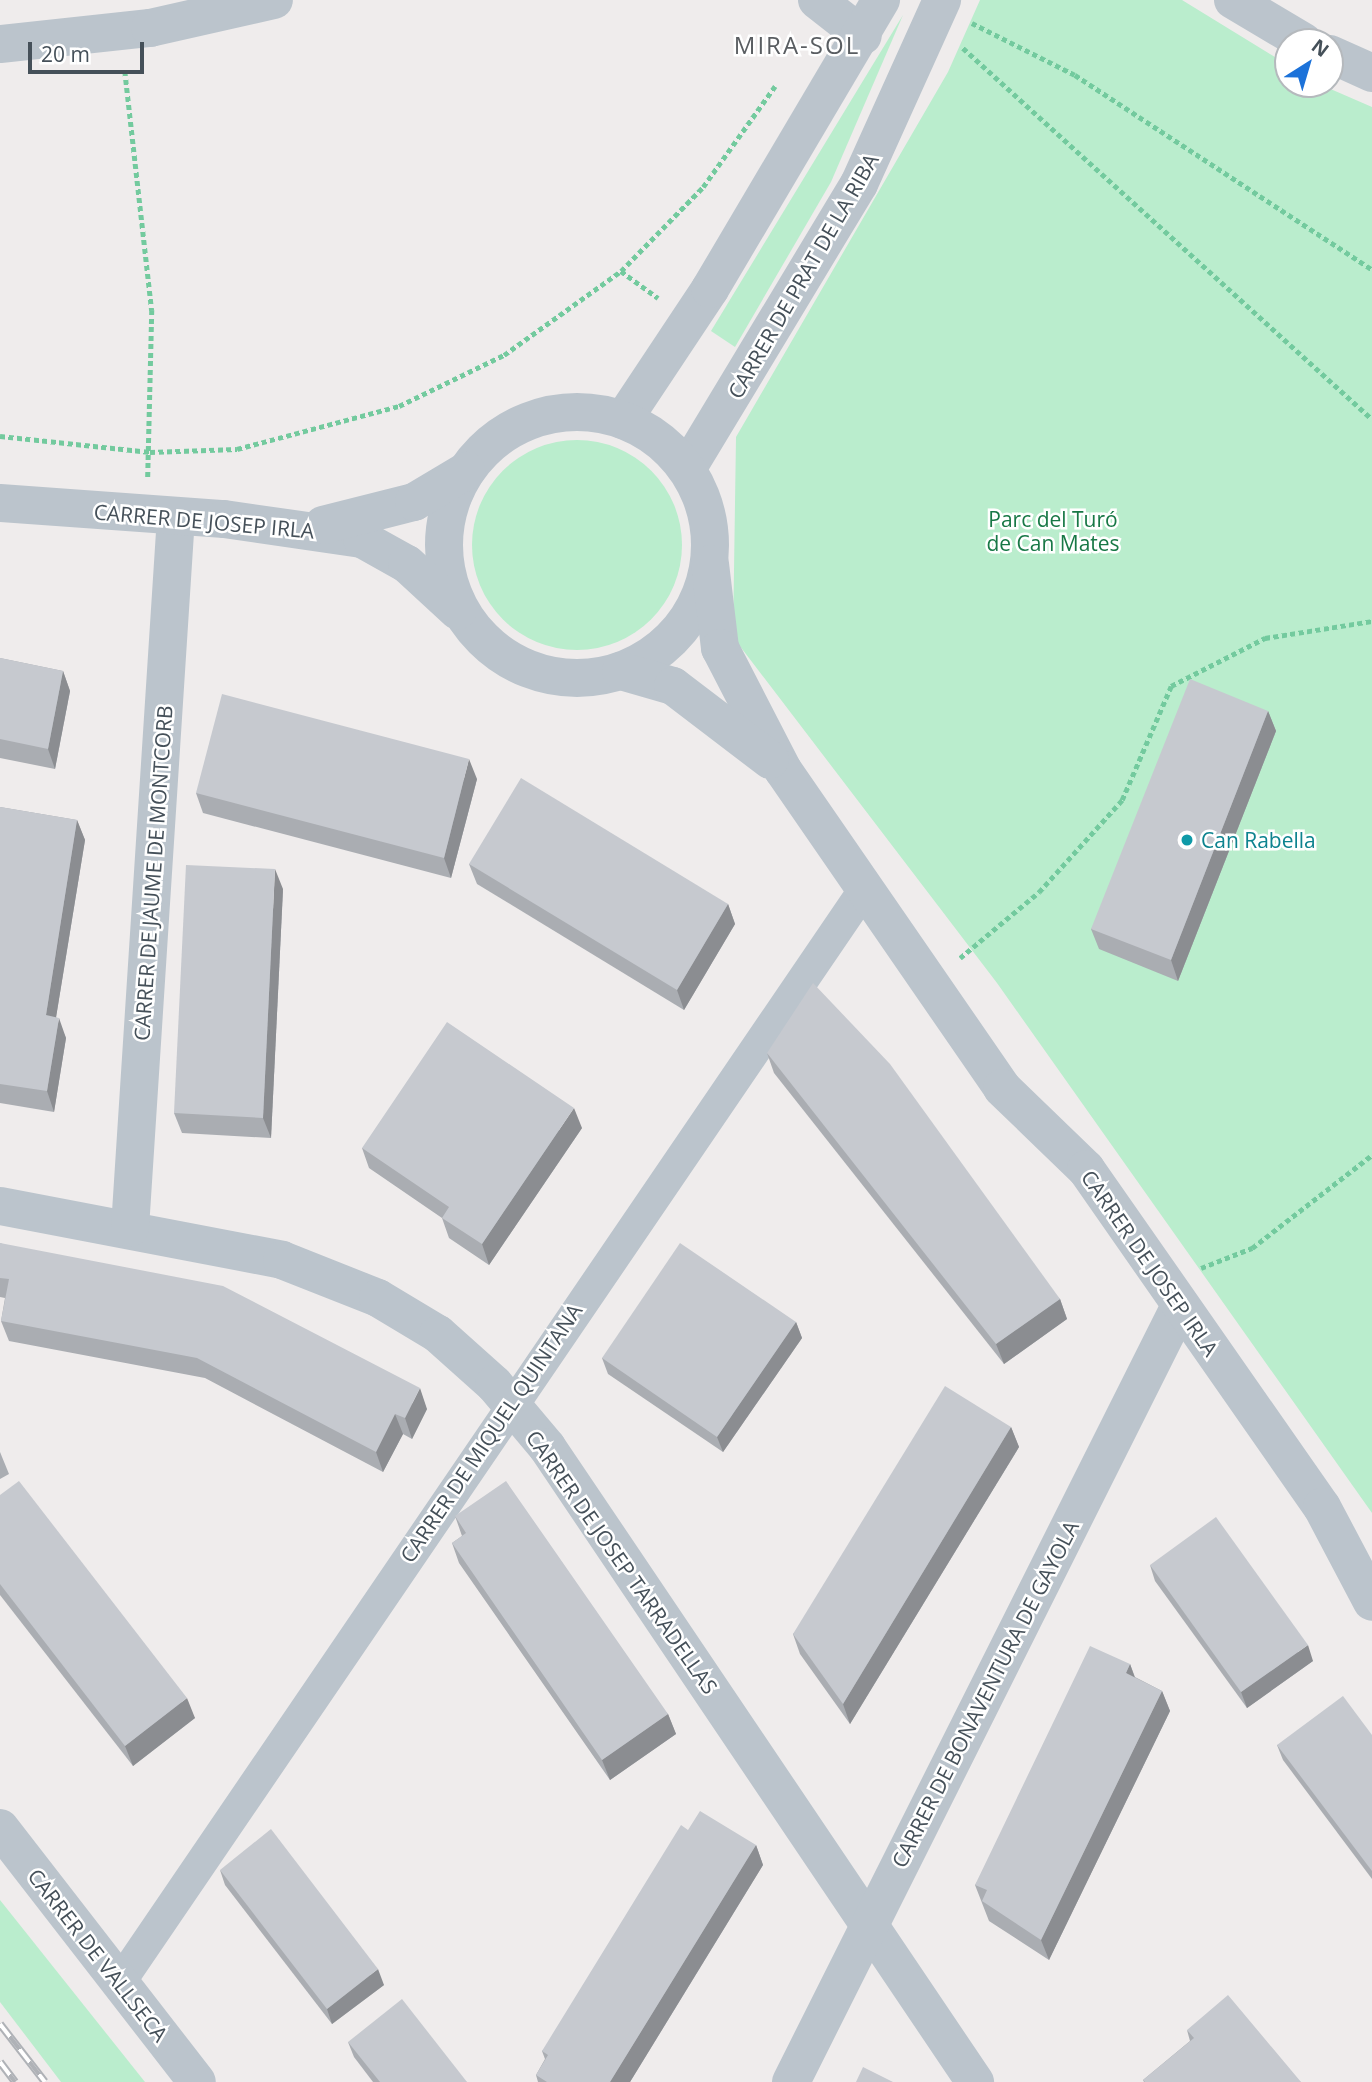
<!DOCTYPE html>
<html>
<head>
<meta charset="utf-8">
<style>
	body { margin:0 }
	#map { position:relative; width:1372px; height:2082px; overflow:hidden; background:#efecec; font-family:"Open Sans",sans-serif }
	div>[style] { position:absolute }
	[style*='--x'] { left:calc(var(--x)*1px); top:calc(var(--y)*1px); width:calc(var(--w)*1px); rotate:calc(var(--a)*1deg) }
	.green>* { inset:0; background:#baedcd }
	.round { border-radius:50% }
	.path>* { height:4.5px; margin-top:-2.25px; transform-origin:0; background:repeating-linear-gradient(90deg,#73ca9e 0 5px,transparent 0 8.5px) }
	.pedestrian>* { height:32px; margin:-16px; padding:0 16px; transform-origin:16px; border-radius:16px; background:#bbc4cc }
	.minor>* { height:38px; margin:-19px; padding:0 19px; transform-origin:19px; border-radius:19px; background:#bbc4cc }
	.tertiary>* { height:38px; margin:-19px; padding:0 19px; transform-origin:19px; border-radius:19px; background:#bbc4cc }
	.tertiary>.ring { margin:-19px; padding:0; box-sizing:content-box; background:none; border:38px solid #bbc4cc; border-radius:50% }
	.rail>* { height:8px; margin-top:-4px; transform-origin:0; background:repeating-linear-gradient(90deg,#fff 0 16px,#afb2b7 0 32px); box-sizing:border-box; border-block:2px solid #afb2b7 }
	.wall>* { inset:0; background:#aaadb2 }
	.shaded-wall>* { inset:0; background:#8b8d91 }
	.building>* { inset:0; background:#c6c9cf }
	.dots>* { width:19px; height:19px; translate:-50% -50%; box-sizing:border-box; border:4px solid #fff; border-radius:50% }
	span { translate:-50% -50%; white-space:nowrap; text-align:center; line-height:1.15; -webkit-text-stroke:5px #fff; paint-order:stroke }
	.street-label { font-size:21px; color:#455059 }
	.park-label { font-size:21px; color:#187846 }
	.culture-label { font-size:21px; color:#0d838f }
	.left { translate:0 -50%; text-align:left }
	.quarter-label { font-size:24px; color:#595d61; letter-spacing:2px }
	.north { position:absolute; left:1274px; top:28px; width:70px; height:70px; box-sizing:border-box; background:#fff; border:2px solid #b5b9bd; border-radius:50%; rotate:37deg; font-size:19px; font-weight:700; line-height:28px; text-align:center; color:#455059 }
	.north::after { content:''; display:block; margin:auto; width:24px; height:32px; background:#1c72d9; clip-path:polygon(50% 0,100% 100%,50% 72%,0 100%) }
	.scale { position:absolute; left:28px; top:42px; width:116px; height:32px; box-sizing:border-box; border:4px solid #455059; border-top:0; padding-left:9px; font-size:21px; line-height:24px; white-space:nowrap; color:#455059; -webkit-text-stroke:5px #fff; paint-order:stroke }
</style>
</head>
<body>
<div id="map">
	<div class="green">
		<div style="clip-path:polygon(980px 0,1182px 0,1288px 65px,1288px 84px,1319px 84px,1372px 107px,1372px 1513px,997px 983px,733px 637px,736px 437px,948px 72px)"></div>
		<div style="clip-path:polygon(903px 15px,831px 182px,735px 347px,711px 331px)"></div>
		<div class="round" style="left:472px;top:440px;width:210px;height:210px"></div>
		<div style="clip-path:polygon(0 1900px,145px 2082px,61px 2082px,0 2002px)"></div>
	</div>
	<div class="path">
		<div style="--x:972;--y:23;--w:115;--a:26.8"></div>
		<div style="--x:1075;--y:75;--w:355;--a:33.2"></div>
		<div style="--x:963;--y:48;--w:552;--a:42.21"></div>
		<div style="--x:125;--y:71;--w:241;--a:83.6"></div>
		<div style="--x:152;--y:310;--w:167;--a:91.4"></div>
		<div style="--x:621;--y:271;--w:46;--a:36.1"></div>
		<div style="--x:0;--y:436;--w:151;--a:6.1"></div>
		<div style="--x:150;--y:452;--w:87;--a:-2"></div>
		<div style="--x:237;--y:449;--w:168;--a:-14.9"></div>
		<div style="--x:399;--y:406;--w:117;--a:-25.9"></div>
		<div style="--x:504;--y:355;--w:144;--a:-35.7"></div>
		<div style="--x:621;--y:271;--w:117;--a:-45.7"></div>
		<div style="--x:703;--y:187;--w:124;--a:-54.5"></div>
		<div style="--x:960;--y:958;--w:103;--a:-39.9"></div>
		<div style="--x:1039;--y:892;--w:124;--a:-47.9"></div>
		<div style="--x:1122;--y:800;--w:124;--a:-66.7"></div>
		<div style="--x:1171;--y:686;--w:106;--a:-27.1"></div>
		<div style="--x:1265;--y:638;--w:108;--a:-9"></div>
		<div style="--x:1201;--y:1268;--w:55;--a:-21.4"></div>
		<div style="--x:1252;--y:1248;--w:152;--a:-37.8"></div>
	</div>
	<div class="pedestrian">
		<div style="--x:120;--y:1982;--w:1325;--a:-55.73"></div>
	</div>
	<div class="minor">
		<div style="--x:817;--y:0;--w:58;--a:38"></div>
		<div style="--x:1233;--y:0;--w:82;--a:30.6"></div>
		<div style="--x:0;--y:44;--w:151;--a:-6.1"></div>
		<div style="--x:150;--y:28;--w:127;--a:-12.7"></div>
		<div style="--x:1330;--y:54;--w:46;--a:24.3"></div>
		<div style="--x:623;--y:420;--w:157;--a:-56.4"></div>
		<div style="--x:710;--y:289;--w:336;--a:-59.4"></div>
		<div style="--x:687;--y:469;--w:333;--a:-58.9"></div>
		<div style="--x:859;--y:184;--w:202;--a:-65.7"></div>
		<div style="--x:0;--y:1206;--w:287;--a:10.8"></div>
		<div style="--x:282;--y:1260;--w:103;--a:21.6"></div>
		<div style="--x:378;--y:1298;--w:70;--a:31"></div>
		<div style="--x:438;--y:1334;--w:75;--a:41.8"></div>
		<div style="--x:494;--y:1384;--w:82;--a:49.9"></div>
		<div style="--x:547;--y:1447;--w:766;--a:56.02"></div>
		<div style="--x:130;--y:1228;--w:712;--a:-86.3"></div>
		<div style="--x:791;--y:2082;--w:868;--a:-63.38"></div>
	</div>
	<div class="tertiary">
		<div class="ring" style="left:444px;top:412px;width:228px;height:228px"></div>
		<div style="--x:0;--y:503;--w:225;--a:4.1"></div>
		<div style="--x:224;--y:519;--w:139;--a:8.2"></div>
		<div style="--x:362;--y:539;--w:51;--a:29.1"></div>
		<div style="--x:407;--y:564;--w:69;--a:42.7"></div>
		<div style="--x:323;--y:525;--w:94;--a:-14.2"></div>
		<div style="--x:414;--y:502;--w:61;--a:-30.8"></div>
		<div style="--x:710;--y:564;--w:85;--a:83.2"></div>
		<div style="--x:720;--y:648;--w:137;--a:62.7"></div>
		<div style="--x:783;--y:770;--w:386;--a:55.4"></div>
		<div style="--x:1002;--y:1088;--w:117;--a:44"></div>
		<div style="--x:1086;--y:1169;--w:412;--a:55.1"></div>
		<div style="--x:1322;--y:1507;--w:107;--a:62.2"></div>
		<div style="--x:621;--y:671;--w:54;--a:16.1"></div>
		<div style="--x:673;--y:686;--w:122;--a:37.3"></div>
		<div style="--x:0;--y:1828;--w:321;--a:52.2"></div>
	</div>
	<div class="rail">
		<div style="--x:0;--y:2024;--w:73;--a:52.2"></div>
		<div style="--x:0;--y:2062;--w:25;--a:53"></div>
	</div>
	<div class="wall">
		<div style="clip-path:polygon(0 658px,63px 671px,70px 691px,55px 769px,0 758px)"></div>
		<div style="clip-path:polygon(1268px 711px,1276px 731px,1178px 981px,1099px 949px,1091px 929px)"></div>
		<div style="clip-path:polygon(477px 779px,451px 878px,203px 813px,196px 793px)"></div>
		<div style="clip-path:polygon(0 807px,77px 820px,85px 840px,56px 1017px,66px 1038px,54px 1112px,0 1103px)"></div>
		<div style="clip-path:polygon(469px 864px,728px 904px,735px 924px,684px 1010px,477px 884px)"></div>
		<div style="clip-path:polygon(283px 889px,271px 1138px,182px 1133px,174px 1113px)"></div>
		<div style="clip-path:polygon(767px 1053px,1060px 1299px,1067px 1319px,1004px 1364px,774px 1073px)"></div>
		<div style="clip-path:polygon(582px 1128px,489px 1265px,449px 1238px,442px 1218px,369px 1168px,362px 1148px)"></div>
		<div style="clip-path:polygon(0 1243px,427px 1409px,412px 1439px,403px 1434px,383px 1472px,205px 1378px,9px 1341px,1px 1321px,5px 1298px,0 1297px)"></div>
		<div style="clip-path:polygon(796px 1322px,802px 1338px,723px 1452px,608px 1374px,602px 1358px)"></div>
		<div style="clip-path:polygon(1011px 1427px,1019px 1447px,850px 1724px,800px 1654px,793px 1634px)"></div>
		<div style="clip-path:polygon(0 1452px,9px 1474px,0 1479px)"></div>
		<div style="clip-path:polygon(0 1495px,195px 1718px,133px 1766px,0 1595px)"></div>
		<div style="clip-path:polygon(455px 1516px,668px 1714px,676px 1734px,610px 1780px,459px 1563px,452px 1543px,462px 1536px)"></div>
		<div style="clip-path:polygon(1150px 1565px,1313px 1661px,1247px 1708px,1155px 1581px)"></div>
		<div style="clip-path:polygon(1130px 1664px,1135px 1677px,1162px 1691px,1170px 1711px,1049px 1960px,989px 1921px,975px 1885px)"></div>
		<div style="clip-path:polygon(1372px 1735px,1372px 1879px,1283px 1760px,1277px 1745px)"></div>
		<div style="clip-path:polygon(756px 1845px,763px 1865px,630px 2082px,538px 2082px,536px 2075px,545px 2059px,542px 2051px)"></div>
		<div style="clip-path:polygon(220px 1870px,384px 1985px,332px 2024px,225px 1885px)"></div>
		<div style="clip-path:polygon(1187px 2030px,1301px 2082px,1144px 2082px,1143px 2080px,1190px 2041px)"></div>
		<div style="clip-path:polygon(348px 2042px,467px 2082px,373px 2082px,354px 2057px)"></div>
	</div>
	<div class="shaded-wall">
		<div style="clip-path:polygon(63px 671px,70px 691px,55px 769px,48px 749px)"></div>
		<div style="clip-path:polygon(1268px 711px,1276px 731px,1178px 981px,1171px 960px)"></div>
		<div style="clip-path:polygon(469px 759px,477px 779px,451px 878px,444px 858px)"></div>
		<div style="clip-path:polygon(77px 820px,85px 840px,53px 1036px,46px 1015px)"></div>
		<div style="clip-path:polygon(275px 869px,283px 889px,271px 1138px,263px 1118px)"></div>
		<div style="clip-path:polygon(728px 904px,735px 924px,684px 1010px,677px 990px)"></div>
		<div style="clip-path:polygon(59px 1018px,66px 1038px,54px 1112px,47px 1091px)"></div>
		<div style="clip-path:polygon(574px 1108px,582px 1128px,489px 1265px,482px 1244px)"></div>
		<div style="clip-path:polygon(1060px 1299px,1067px 1319px,1004px 1364px,996px 1344px)"></div>
		<div style="clip-path:polygon(796px 1322px,802px 1338px,723px 1452px,717px 1437px)"></div>
		<div style="clip-path:polygon(420px 1388px,427px 1409px,412px 1439px,405px 1418px)"></div>
		<div style="clip-path:polygon(395px 1414px,403px 1434px,383px 1472px,376px 1452px)"></div>
		<div style="clip-path:polygon(1011px 1427px,1019px 1447px,850px 1724px,843px 1704px)"></div>
		<div style="clip-path:polygon(1308px 1645px,1313px 1661px,1247px 1708px,1241px 1692px)"></div>
		<div style="clip-path:polygon(1130px 1664px,1137px 1684px,1126px 1673px)"></div>
		<div style="clip-path:polygon(1162px 1691px,1170px 1711px,1049px 1960px,1041px 1940px)"></div>
		<div style="clip-path:polygon(187px 1698px,195px 1718px,133px 1766px,125px 1746px)"></div>
		<div style="clip-path:polygon(668px 1714px,676px 1734px,610px 1780px,602px 1760px)"></div>
		<div style="clip-path:polygon(756px 1845px,763px 1865px,630px 2082px,610px 2082px)"></div>
		<div style="clip-path:polygon(378px 1969px,384px 1985px,332px 2024px,327px 2009px)"></div>
	</div>
	<div class="building">
		<div style="clip-path:polygon(0 658px,63px 671px,48px 749px,0 739px)"></div>
		<div style="clip-path:polygon(1190px 679px,1268px 711px,1171px 960px,1091px 929px)"></div>
		<div style="clip-path:polygon(222px 694px,469px 759px,444px 858px,196px 793px)"></div>
		<div style="clip-path:polygon(521px 778px,728px 904px,677px 990px,469px 864px)"></div>
		<div style="clip-path:polygon(0 807px,77px 820px,46px 1015px,59px 1018px,47px 1091px,0 1084px)"></div>
		<div style="clip-path:polygon(186px 865px,275px 869px,263px 1118px,174px 1113px)"></div>
		<div style="clip-path:polygon(813px 983px,890px 1064px,1060px 1299px,996px 1344px,767px 1053px)"></div>
		<div style="clip-path:polygon(447px 1022px,574px 1108px,482px 1244px,442px 1218px,449px 1207px,362px 1148px)"></div>
		<div style="clip-path:polygon(0 1243px,223px 1286px,420px 1388px,405px 1418px,395px 1414px,376px 1452px,197px 1358px,1px 1321px,9px 1279px,0 1278px)"></div>
		<div style="clip-path:polygon(680px 1243px,796px 1322px,717px 1437px,602px 1358px)"></div>
		<div style="clip-path:polygon(945px 1386px,1011px 1427px,843px 1704px,793px 1634px)"></div>
		<div style="clip-path:polygon(19px 1481px,187px 1698px,125px 1746px,0 1584px,0 1495px)"></div>
		<div style="clip-path:polygon(506px 1481px,668px 1714px,602px 1760px,452px 1543px,466px 1533px,455px 1516px)"></div>
		<div style="clip-path:polygon(1216px 1517px,1308px 1645px,1241px 1692px,1150px 1565px)"></div>
		<div style="clip-path:polygon(1090px 1646px,1130px 1664px,1126px 1673px,1162px 1691px,1041px 1940px,982px 1901px,987px 1890px,975px 1885px)"></div>
		<div style="clip-path:polygon(1343px 1696px,1372px 1735px,1372px 1871px,1277px 1745px)"></div>
		<div style="clip-path:polygon(700px 1811px,756px 1845px,610px 2082px,547px 2082px,536px 2075px,548px 2055px,542px 2051px,681px 1825px,688px 1830px)"></div>
		<div style="clip-path:polygon(271px 1829px,378px 1969px,327px 2009px,220px 1870px)"></div>
		<div style="clip-path:polygon(1228px 1995px,1301px 2082px,1145px 2082px,1143px 2080px,1194px 2038px,1187px 2030px)"></div>
		<div style="clip-path:polygon(402px 1999px,467px 2082px,380px 2082px,348px 2042px)"></div>
		<div style="clip-path:polygon(863px 2067px,893px 2082px,856px 2082px)"></div>
	</div>
	<div class="dots">
		<div style="left:1187px;top:840px;background:#0f9aa8"></div>
	</div>
	<div class="street-label">
		<span style="left:803px;top:276px;rotate:-60deg">CARRER DE PRAT DE LA RIBA</span>
		<span style="left:204px;top:521px;rotate:5deg">CARRER DE JOSEP IRLA</span>
		<span style="left:153px;top:873px;rotate:-86deg">CARRER DE JAUME DE MONTCORB</span>
		<span style="left:1150px;top:1263px;rotate:55deg">CARRER DE JOSEP IRLA</span>
		<span style="left:491px;top:1433px;rotate:-56deg">CARRER DE MIQUEL QUINTANA</span>
		<span style="left:622px;top:1562px;rotate:55deg">CARRER DE JOSEP TARRADELLAS</span>
		<span style="left:985px;top:1694px;rotate:-63deg">CARRER DE BONAVENTURA DE GAYOLA</span>
		<span style="left:98px;top:1955px;rotate:52deg">CARRER DE VALLSECA</span>
	</div>
	<div class="park-label">
		<span style="left:1053px;top:531px">Parc del Turó<br>de Can Mates</span>
	</div>
	<div class="culture-label">
		<span class="left" style="left:1201px;top:840px">Can Rabella</span>
	</div>
	<div class="quarter-label">
		<span style="left:797px;top:45px">MIRA-SOL</span>
	</div>
	<div class="north">N</div>
	<div class="scale">20 m</div>
</div>
</body>
</html>
